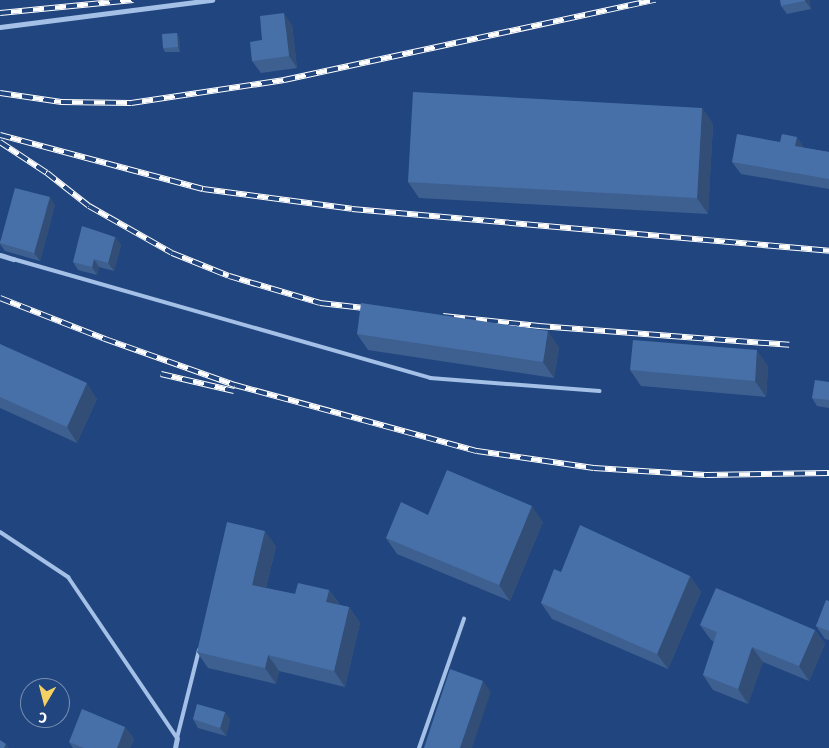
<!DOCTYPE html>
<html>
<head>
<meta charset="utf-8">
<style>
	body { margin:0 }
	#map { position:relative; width:829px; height:748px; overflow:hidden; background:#20457f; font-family:"Fira Sans",sans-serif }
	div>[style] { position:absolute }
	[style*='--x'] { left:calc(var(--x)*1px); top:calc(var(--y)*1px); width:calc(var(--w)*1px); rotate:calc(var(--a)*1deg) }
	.service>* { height:4px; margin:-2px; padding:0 2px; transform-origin:2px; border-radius:2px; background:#a4c0e7 }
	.minor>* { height:5px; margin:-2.5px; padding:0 2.5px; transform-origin:2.5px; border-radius:2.5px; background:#a4c0e7 }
	.rail>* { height:5.5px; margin-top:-2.75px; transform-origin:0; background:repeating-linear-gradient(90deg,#20457f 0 11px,#fff 0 22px); box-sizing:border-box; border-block:1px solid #fff }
	.wall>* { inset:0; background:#3e6090 }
	.shaded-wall>* { inset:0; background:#324e76 }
	.building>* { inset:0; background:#4870a8 }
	span { translate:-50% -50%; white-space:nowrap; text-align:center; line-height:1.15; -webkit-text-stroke:4.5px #20457f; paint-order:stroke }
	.north { position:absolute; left:20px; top:678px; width:50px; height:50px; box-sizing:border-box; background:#20457f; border:1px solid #798fb2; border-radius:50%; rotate:188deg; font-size:14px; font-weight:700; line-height:20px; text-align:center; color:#fff }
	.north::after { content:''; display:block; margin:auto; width:18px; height:22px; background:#f5d164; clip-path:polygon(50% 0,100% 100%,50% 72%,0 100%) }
</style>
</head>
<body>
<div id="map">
	<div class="service">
		<div style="--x:13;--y:259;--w:434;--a:15.9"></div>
		<div style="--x:430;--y:378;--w:170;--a:4.4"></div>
		<div style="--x:0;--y:532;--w:82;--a:33.5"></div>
		<div style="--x:68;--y:577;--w:194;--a:55.9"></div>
		<div style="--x:177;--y:738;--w:91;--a:-76"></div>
		<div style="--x:419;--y:748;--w:137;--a:-70.8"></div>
	</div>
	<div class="minor">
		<div style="--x:0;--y:27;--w:214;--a:-7.3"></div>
		<div style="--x:0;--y:255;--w:14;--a:17"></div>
		<div style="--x:175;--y:748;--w:10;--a:-79"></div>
	</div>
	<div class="rail">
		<div style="--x:0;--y:13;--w:134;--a:-5.6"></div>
		<div style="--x:0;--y:93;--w:62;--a:8.4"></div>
		<div style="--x:61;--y:102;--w:70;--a:0.8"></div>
		<div style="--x:131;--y:103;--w:155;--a:-8.5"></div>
		<div style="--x:284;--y:80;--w:380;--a:-12.2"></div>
		<div style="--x:0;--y:135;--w:210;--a:14.9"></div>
		<div style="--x:203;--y:189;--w:150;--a:7.6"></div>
		<div style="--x:352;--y:209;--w:479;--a:5"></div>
		<div style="--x:0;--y:142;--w:56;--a:33.4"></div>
		<div style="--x:47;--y:173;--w:53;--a:38.2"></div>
		<div style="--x:89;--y:206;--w:95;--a:29.5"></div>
		<div style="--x:172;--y:253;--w:61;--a:22"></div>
		<div style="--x:229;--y:276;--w:95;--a:16.5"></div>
		<div style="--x:320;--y:303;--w:53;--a:6.5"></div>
		<div style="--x:0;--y:298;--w:113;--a:21.3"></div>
		<div style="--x:105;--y:339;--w:138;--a:19.5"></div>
		<div style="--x:235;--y:385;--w:251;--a:15.3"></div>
		<div style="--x:477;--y:451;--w:118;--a:8.3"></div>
		<div style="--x:594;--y:468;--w:112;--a:3.6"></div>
		<div style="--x:706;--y:475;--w:123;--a:-0.9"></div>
		<div style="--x:443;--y:316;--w:97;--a:5.9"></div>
		<div style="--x:539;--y:326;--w:251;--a:4.3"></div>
		<div style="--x:161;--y:374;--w:75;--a:13.1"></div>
	</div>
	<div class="wall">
		<div style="clip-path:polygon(809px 0,811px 9px,787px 14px,781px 6px)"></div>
		<div style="clip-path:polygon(292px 25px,297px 68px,261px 73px,252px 61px,262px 40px)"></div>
		<div style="clip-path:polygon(177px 33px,179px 37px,180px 52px,165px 52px,163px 48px)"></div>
		<div style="clip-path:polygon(702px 108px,713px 124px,708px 214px,419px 198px,408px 182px)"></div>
		<div style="clip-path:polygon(804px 148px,829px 152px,829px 189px,741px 174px,732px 162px)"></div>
		<div style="clip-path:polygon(55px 205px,40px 261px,5px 251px,0 244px,0 241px)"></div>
		<div style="clip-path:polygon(115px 237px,121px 245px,114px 271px,99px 267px,97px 275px,78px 270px,73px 262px)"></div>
		<div style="clip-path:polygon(357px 334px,559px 347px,554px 378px,368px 350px)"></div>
		<div style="clip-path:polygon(0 344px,97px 399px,77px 443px,0 408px)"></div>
		<div style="clip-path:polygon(768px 366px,766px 397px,641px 386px,630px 370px)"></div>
		<div style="clip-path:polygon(829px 382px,829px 408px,817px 406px,812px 398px)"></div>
		<div style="clip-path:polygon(428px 515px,543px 522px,510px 601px,397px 554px,386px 538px)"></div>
		<div style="clip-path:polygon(276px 546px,266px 588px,295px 594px,329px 590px,340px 605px,349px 607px,360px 623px,345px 687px,279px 671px,276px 684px,208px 668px,197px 652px)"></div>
		<div style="clip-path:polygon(561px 572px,690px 576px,701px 592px,668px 669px,552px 619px,541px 603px)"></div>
		<div style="clip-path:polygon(829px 601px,829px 640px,825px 639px,816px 626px)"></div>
		<div style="clip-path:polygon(700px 625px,815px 630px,825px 644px,809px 681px,763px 662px,748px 704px,713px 690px,703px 675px,714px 642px,711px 640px)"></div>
		<div style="clip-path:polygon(225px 712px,230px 720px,226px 736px,198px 728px,193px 719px)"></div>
		<div style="clip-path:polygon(125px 727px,134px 739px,130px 748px,73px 748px,69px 742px)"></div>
	</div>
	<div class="shaded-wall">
		<div style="clip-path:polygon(805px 0,809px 0,811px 9px,805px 1px)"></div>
		<div style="clip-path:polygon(284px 13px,292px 25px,297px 68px,289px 56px)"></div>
		<div style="clip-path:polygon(177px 33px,179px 37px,180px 52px,178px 47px)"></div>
		<div style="clip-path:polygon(702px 108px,713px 124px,708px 214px,697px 198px)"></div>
		<div style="clip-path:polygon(797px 137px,805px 149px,795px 146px)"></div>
		<div style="clip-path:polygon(50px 197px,55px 205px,40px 261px,34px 253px)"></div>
		<div style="clip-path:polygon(115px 237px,121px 245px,114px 271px,108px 263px)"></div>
		<div style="clip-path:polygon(94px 259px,99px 267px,97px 275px,92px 267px)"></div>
		<div style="clip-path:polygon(548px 331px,559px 347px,554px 378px,543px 362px)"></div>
		<div style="clip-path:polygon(757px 350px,768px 366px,766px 397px,755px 381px)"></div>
		<div style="clip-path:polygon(87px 383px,97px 399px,77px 443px,67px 427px)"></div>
		<div style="clip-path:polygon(532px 506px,543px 522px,510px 601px,499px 585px)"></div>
		<div style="clip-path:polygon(265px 531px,276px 546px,263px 600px,252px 585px)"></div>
		<div style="clip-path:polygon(690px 576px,701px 592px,668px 669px,657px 654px)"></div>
		<div style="clip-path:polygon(329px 590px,340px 606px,326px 602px)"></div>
		<div style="clip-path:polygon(349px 607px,360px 623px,345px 687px,334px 671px)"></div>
		<div style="clip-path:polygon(815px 630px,825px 644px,809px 681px,799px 666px)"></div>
		<div style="clip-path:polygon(752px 647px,763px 662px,748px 704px,738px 689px)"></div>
		<div style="clip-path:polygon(268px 655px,279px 671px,276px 684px,265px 668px)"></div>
		<div style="clip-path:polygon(483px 681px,491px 692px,472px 748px,460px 748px)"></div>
		<div style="clip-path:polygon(225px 712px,230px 720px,226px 736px,220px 728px)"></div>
		<div style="clip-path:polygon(125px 727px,134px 739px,130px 748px,117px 748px)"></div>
		<div style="clip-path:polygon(6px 744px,9px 748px,4px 748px)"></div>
	</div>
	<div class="building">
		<div style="clip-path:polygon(780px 0,805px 0,805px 1px,781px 6px)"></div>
		<div style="clip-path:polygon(284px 13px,289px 56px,252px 61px,250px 42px,262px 40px,260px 16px)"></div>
		<div style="clip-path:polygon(177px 33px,178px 47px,163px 48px,162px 34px)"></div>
		<div style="clip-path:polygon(413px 92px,702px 108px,697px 198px,408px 182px)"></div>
		<div style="clip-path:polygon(737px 134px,780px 142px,782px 134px,797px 137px,795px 146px,829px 152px,829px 179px,732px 162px)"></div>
		<div style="clip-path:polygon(15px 188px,50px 197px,34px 253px,0 243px)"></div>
		<div style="clip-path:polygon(82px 226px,115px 237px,108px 263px,94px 259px,92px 267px,73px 262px)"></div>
		<div style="clip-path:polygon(361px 303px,548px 331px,543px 362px,357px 334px)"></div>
		<div style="clip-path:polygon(633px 340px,757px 350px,755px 381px,630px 370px)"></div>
		<div style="clip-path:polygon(0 344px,87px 383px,67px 427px,0 397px)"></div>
		<div style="clip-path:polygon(815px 380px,829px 382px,829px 400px,812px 398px)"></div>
		<div style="clip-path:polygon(447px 470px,532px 506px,499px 585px,386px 538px,401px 502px,428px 515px)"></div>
		<div style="clip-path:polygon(227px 522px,265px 531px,252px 585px,295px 594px,298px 583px,329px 590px,326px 602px,349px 607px,334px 671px,268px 655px,265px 668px,197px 652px)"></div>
		<div style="clip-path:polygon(580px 525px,690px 576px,657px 654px,541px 603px,554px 569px,561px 572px)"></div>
		<div style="clip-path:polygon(716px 588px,815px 630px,799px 666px,752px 647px,738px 689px,703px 675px,717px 632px,700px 625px)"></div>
		<div style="clip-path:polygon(826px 600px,829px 601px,829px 631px,816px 626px)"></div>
		<div style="clip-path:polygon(450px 669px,483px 681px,460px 748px,424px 748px)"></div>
		<div style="clip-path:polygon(197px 704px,225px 712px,220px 728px,193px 719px)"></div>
		<div style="clip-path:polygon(82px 709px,125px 727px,117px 748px,84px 748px,69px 742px)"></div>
		<div style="clip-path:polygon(0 740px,6px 744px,4px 748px,0 748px)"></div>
	</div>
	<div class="north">С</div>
</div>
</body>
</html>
